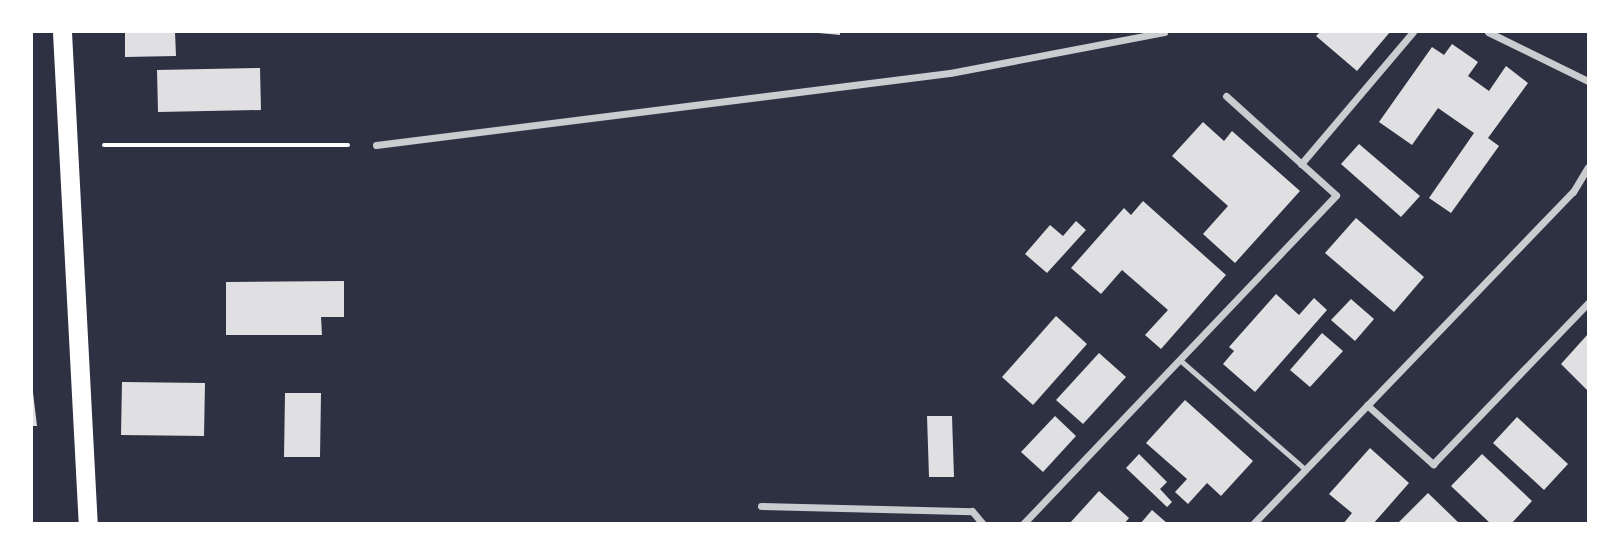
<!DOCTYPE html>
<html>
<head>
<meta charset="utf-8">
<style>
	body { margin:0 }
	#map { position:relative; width:1620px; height:555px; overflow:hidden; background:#2d3142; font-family:"Public Sans",sans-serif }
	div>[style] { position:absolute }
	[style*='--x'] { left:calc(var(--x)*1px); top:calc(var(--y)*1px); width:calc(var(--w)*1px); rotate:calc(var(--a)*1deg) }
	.building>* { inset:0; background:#e0e0e3 }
	.path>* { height:4.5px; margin:-2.25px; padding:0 2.25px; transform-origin:2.25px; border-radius:2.25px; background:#fff }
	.service>* { height:5px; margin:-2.5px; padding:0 2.5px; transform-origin:2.5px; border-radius:2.5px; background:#caccd0 }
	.minor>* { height:7px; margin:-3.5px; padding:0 3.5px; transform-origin:3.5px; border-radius:3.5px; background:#caccd0 }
	.trunk>* { height:19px; margin:-9.5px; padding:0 9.5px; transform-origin:9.5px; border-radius:9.5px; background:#fff }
	span { translate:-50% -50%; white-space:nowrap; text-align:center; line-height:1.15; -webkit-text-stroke:6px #fff; paint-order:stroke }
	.frame { position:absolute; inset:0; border:33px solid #fff; pointer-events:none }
</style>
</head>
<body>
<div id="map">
	<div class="building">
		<div style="clip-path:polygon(125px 32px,175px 32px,176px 56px,125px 57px)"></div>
		<div style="clip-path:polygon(808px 32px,840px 32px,840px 35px)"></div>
		<div style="clip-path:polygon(1320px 32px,1390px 32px,1357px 71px,1316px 36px)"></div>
		<div style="clip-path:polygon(1452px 44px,1478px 62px,1468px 76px,1489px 91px,1506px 66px,1528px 83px,1488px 138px,1499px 146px,1451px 213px,1429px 198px,1474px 133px,1438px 108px,1412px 145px,1379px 122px,1432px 47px,1444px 55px)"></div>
		<div style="clip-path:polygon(260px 68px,261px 110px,158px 112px,157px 70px)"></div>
		<div style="clip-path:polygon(1203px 122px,1224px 141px,1232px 131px,1300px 191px,1235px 263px,1203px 234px,1228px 206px,1172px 156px)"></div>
		<div style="clip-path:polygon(1359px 144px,1420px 196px,1401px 217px,1341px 164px)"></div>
		<div style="clip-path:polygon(1143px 201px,1226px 275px,1161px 349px,1145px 335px,1168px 310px,1122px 270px,1101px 294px,1071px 268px,1124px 208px,1131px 215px)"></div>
		<div style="clip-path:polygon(1356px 218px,1424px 277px,1394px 312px,1325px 253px)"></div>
		<div style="clip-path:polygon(1076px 221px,1086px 230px,1047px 273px,1025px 254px,1050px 225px,1063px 236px)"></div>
		<div style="clip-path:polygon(344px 281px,344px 317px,321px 317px,322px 335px,226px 335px,226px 282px)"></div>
		<div style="clip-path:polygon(1276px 294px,1299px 315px,1314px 298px,1327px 310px,1255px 392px,1223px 364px,1234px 351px,1229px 347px)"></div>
		<div style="clip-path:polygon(1351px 299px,1374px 319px,1355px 341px,1331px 320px)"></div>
		<div style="clip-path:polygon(1056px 316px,1087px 344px,1033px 405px,1002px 377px)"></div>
		<div style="clip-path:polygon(1322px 333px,1343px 351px,1310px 387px,1290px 370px)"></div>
		<div style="clip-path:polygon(1588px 334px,1588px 391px,1561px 364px)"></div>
		<div style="clip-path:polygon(1099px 353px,1126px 377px,1083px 424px,1056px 400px)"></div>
		<div style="clip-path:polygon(122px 382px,205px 383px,204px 436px,121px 435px)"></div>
		<div style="clip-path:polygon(32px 384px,37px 426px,32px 426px)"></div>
		<div style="clip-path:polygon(285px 393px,321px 393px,320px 457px,284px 457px)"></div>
		<div style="clip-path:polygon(1185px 400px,1253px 461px,1221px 496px,1207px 483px,1188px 504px,1175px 492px,1187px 479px,1146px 443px)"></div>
		<div style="clip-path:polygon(927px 416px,952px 416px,954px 477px,929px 477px)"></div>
		<div style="clip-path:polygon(1055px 416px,1076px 436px,1043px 472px,1021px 452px)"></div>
		<div style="clip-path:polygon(1517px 417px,1568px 464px,1544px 490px,1493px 443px)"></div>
		<div style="clip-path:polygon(1370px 448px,1409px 483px,1373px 524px,1343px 524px,1352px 513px,1329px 494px)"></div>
		<div style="clip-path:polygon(1139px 454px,1167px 482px,1160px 489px,1172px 502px,1167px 507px,1126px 468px)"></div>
		<div style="clip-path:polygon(1482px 454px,1532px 501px,1511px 524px,1491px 524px,1451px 486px)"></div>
		<div style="clip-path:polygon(1099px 491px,1129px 518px,1124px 524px,1069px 524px)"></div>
		<div style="clip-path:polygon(1428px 493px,1460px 524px,1397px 524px)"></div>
		<div style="clip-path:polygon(1152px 510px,1168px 524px,1140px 524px)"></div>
	</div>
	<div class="path">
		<div style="--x:104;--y:145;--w:244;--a:0"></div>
	</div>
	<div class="service">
		<div style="--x:1181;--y:361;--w:166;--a:41.1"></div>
	</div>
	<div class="minor">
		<div style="--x:1488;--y:32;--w:111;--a:26.1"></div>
		<div style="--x:376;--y:145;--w:578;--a:-7.15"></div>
		<div style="--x:950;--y:73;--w:218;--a:-10.8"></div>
		<div style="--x:1301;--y:164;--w:173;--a:-49.7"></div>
		<div style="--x:1367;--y:405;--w:89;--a:41.8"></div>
		<div style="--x:1433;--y:464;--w:223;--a:-46.1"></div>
		<div style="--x:761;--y:506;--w:211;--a:1.4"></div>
		<div style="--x:972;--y:511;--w:17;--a:50"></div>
		<div style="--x:1023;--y:524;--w:454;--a:-46.4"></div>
		<div style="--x:1336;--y:195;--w:148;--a:-138"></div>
		<div style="--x:1253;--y:524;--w:461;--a:-46.1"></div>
		<div style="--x:1573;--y:192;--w:29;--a:-59"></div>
	</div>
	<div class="trunk">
		<div style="--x:62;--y:32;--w:493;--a:87"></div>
	</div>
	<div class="frame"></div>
</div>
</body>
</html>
